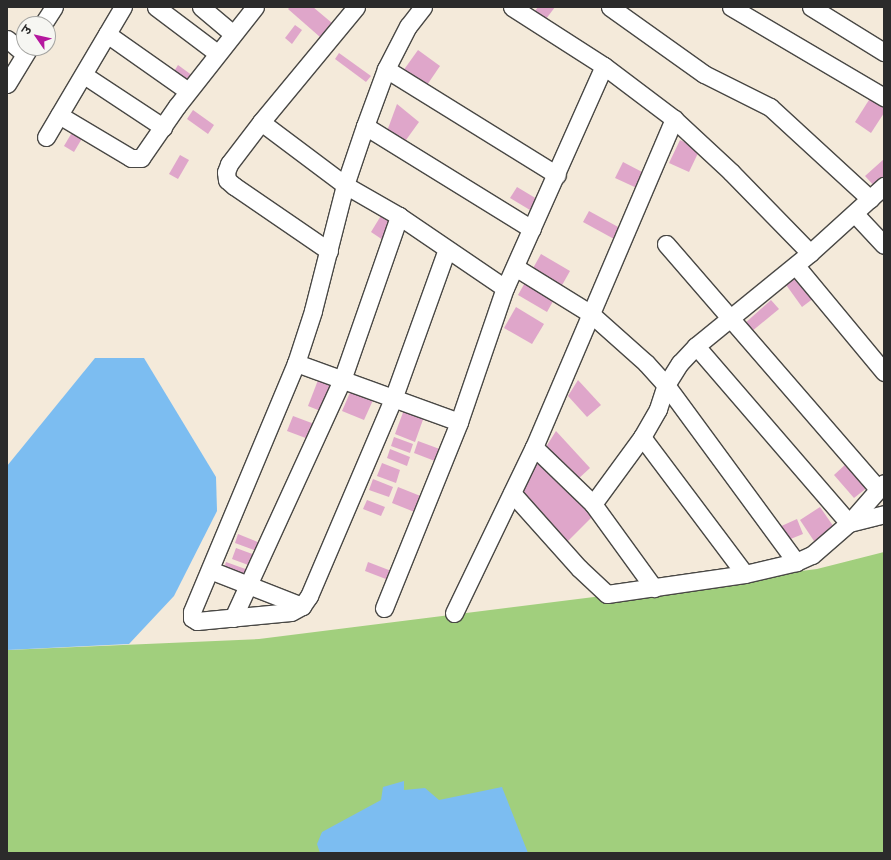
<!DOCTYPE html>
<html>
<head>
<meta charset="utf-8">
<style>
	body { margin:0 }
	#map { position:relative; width:891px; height:860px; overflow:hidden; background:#f4eada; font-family:Caveat,"Playpen Sans Deva",sans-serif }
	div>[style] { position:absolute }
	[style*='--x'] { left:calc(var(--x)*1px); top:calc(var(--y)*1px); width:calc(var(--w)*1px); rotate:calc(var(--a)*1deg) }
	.green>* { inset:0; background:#a1cf7d }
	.water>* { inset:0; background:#7cbdf1 }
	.building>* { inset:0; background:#dfa6ca }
	.roads { filter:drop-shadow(1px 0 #494845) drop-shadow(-1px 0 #494845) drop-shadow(0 1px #494845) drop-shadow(0 -1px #494845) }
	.minor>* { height:17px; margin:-8.5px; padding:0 8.5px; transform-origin:8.5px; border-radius:8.5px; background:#fff }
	span { translate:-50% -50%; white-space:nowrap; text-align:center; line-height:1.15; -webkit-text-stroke:3px #f6f6f2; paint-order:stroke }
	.frame { position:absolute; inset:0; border:8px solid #2b2b2b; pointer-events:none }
	.north { position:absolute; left:16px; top:16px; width:40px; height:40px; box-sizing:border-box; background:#f6f6f2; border:1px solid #a5a5a2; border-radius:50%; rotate:304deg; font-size:11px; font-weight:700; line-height:16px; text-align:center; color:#2b2b2b }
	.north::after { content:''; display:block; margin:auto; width:14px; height:18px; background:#b5179e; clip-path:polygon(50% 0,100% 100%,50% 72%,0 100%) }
</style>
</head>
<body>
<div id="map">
	<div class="green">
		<div style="clip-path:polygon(884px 552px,884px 853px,7px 853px,7px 650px,259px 639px,817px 569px)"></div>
	</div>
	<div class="water">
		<div style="clip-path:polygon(95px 358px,144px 358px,216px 477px,217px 511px,174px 596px,129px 644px,7px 650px,7px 466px)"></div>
		<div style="clip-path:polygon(404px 781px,404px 790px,425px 788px,439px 800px,502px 787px,528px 853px,320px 853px,317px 844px,322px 832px,381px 800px,383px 787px)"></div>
	</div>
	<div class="building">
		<div style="clip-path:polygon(290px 7px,313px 7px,332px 23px,320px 37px,288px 9px)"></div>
		<div style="clip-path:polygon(538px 7px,555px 7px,543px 23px,532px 15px)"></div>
		<div style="clip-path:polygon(295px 25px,302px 30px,292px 44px,285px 38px)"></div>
		<div style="clip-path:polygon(418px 50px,440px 66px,425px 88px,403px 71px)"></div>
		<div style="clip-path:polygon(339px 53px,371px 76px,366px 82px,335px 59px)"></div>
		<div style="clip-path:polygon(178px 65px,193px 76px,188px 83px,173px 73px)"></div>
		<div style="clip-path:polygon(874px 92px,884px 99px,884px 113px,871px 133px,855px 122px)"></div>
		<div style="clip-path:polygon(397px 104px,419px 122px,406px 140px,386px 134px)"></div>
		<div style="clip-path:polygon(193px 110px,214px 125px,208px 134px,187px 119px)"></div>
		<div style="clip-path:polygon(74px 129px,84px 135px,74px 152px,64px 146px)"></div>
		<div style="clip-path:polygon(680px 140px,700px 149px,689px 172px,669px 163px)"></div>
		<div style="clip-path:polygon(180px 155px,189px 160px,178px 179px,169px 174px)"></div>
		<div style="clip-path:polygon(884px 159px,884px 180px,876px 188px,865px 176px)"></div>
		<div style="clip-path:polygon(623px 162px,646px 174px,639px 189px,615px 178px)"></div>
		<div style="clip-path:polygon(517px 187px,537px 199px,530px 210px,510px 198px)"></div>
		<div style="clip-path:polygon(589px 211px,620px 228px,614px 239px,583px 222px)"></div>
		<div style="clip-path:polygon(382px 214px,394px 222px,383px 240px,371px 232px)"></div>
		<div style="clip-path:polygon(541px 254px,570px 271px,561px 287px,532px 270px)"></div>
		<div style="clip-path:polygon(796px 273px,814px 298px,802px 307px,784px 282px)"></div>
		<div style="clip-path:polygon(527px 279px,556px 296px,547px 312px,518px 295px)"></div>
		<div style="clip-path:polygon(771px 300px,779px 309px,751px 332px,744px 324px)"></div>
		<div style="clip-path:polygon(516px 307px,544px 324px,532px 344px,504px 328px)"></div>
		<div style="clip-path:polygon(320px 375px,335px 381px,323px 412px,308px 406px)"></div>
		<div style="clip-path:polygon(578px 380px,601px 405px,587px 417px,568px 396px)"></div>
		<div style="clip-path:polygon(352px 388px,374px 398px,364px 420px,342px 411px)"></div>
		<div style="clip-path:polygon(405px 407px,425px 414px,415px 442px,395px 434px)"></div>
		<div style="clip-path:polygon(293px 416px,317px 425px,311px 440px,287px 431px)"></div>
		<div style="clip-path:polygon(556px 431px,590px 468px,577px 480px,546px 447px)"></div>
		<div style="clip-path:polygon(394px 437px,413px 444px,410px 453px,391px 446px)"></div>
		<div style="clip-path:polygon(418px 441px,445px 451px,440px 463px,414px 453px)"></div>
		<div style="clip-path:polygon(390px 449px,410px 457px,407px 466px,387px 458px)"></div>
		<div style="clip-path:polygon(539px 456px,595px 514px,564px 545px,521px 496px)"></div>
		<div style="clip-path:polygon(382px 463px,400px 470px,396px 483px,377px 476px)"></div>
		<div style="clip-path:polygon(847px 463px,868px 487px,854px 498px,834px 475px)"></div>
		<div style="clip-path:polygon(373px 479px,393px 487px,389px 497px,369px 490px)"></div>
		<div style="clip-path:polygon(398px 487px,423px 497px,417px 513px,392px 503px)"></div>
		<div style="clip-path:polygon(367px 500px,385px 507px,381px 516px,363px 509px)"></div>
		<div style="clip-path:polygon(820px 507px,836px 530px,816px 544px,800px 520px)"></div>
		<div style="clip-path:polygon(797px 519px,803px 534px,783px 542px,777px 528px)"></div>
		<div style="clip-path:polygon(238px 534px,260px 543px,257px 551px,235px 543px)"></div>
		<div style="clip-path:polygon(236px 548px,255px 555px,251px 566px,232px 559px)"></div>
		<div style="clip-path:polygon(226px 562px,251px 571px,247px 581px,223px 572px)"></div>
		<div style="clip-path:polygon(368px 562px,394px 572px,391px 581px,365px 571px)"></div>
	</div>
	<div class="roads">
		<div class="minor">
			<div style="--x:156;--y:7;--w:76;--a:37"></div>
			<div style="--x:201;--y:7;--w:42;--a:40.2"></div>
			<div style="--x:423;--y:7;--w:24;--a:128"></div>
			<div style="--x:408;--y:26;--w:48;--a:117.1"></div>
			<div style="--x:386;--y:69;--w:61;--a:110.2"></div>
			<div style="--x:365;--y:126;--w:62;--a:108.7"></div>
			<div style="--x:345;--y:185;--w:130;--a:104.3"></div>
			<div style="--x:313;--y:311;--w:55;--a:108.1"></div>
			<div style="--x:296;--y:363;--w:173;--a:19.9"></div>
			<div style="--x:459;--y:422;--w:142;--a:-71.1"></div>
			<div style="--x:505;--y:288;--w:243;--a:-66"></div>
			<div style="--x:512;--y:7;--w:109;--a:32.7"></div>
			<div style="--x:604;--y:66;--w:88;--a:37.1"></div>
			<div style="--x:674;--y:119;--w:78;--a:42.9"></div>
			<div style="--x:731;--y:172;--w:113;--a:45.7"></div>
			<div style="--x:810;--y:253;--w:100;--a:-42.2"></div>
			<div style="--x:610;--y:7;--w:115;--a:35.5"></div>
			<div style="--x:704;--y:74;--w:74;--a:26.6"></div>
			<div style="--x:770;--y:107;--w:136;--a:42.6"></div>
			<div style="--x:731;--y:7;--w:178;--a:30.5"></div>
			<div style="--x:811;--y:7;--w:86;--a:31.7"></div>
			<div style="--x:43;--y:24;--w:20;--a:-57"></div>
			<div style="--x:107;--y:34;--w:99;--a:35.1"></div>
			<div style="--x:7;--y:39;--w:23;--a:40"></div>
			<div style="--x:386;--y:69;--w:201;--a:31.8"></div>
			<div style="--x:84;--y:75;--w:95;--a:33.4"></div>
			<div style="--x:7;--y:84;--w:42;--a:-58.6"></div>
			<div style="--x:59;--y:115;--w:84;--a:30.8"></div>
			<div style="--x:131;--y:158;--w:10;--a:0"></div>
			<div style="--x:141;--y:158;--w:63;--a:-55.3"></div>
			<div style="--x:177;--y:106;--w:126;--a:-51.8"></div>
			<div style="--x:261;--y:122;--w:105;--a:36.9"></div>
			<div style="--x:345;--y:185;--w:62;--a:29.9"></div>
			<div style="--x:399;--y:216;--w:128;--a:34.2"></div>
			<div style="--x:365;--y:126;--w:196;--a:31.7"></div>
			<div style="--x:46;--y:137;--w:151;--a:-59.4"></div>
			<div style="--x:855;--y:214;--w:42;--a:46.9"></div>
			<div style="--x:666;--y:244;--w:325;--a:49.1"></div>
			<div style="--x:329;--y:251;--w:115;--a:-145.6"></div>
			<div style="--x:234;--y:186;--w:9;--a:-139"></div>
			<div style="--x:227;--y:180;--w:8;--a:-97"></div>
			<div style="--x:226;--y:172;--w:9;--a:-69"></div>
			<div style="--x:229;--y:164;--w:53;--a:-52.7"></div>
			<div style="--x:261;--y:122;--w:149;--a:-50.4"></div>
			<div style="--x:796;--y:266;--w:138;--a:50.3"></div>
			<div style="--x:515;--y:267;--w:89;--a:31.7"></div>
			<div style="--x:591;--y:314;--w:74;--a:41.7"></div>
			<div style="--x:646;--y:363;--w:30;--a:48"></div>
			<div style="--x:666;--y:385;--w:220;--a:53.7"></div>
			<div style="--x:696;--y:346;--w:234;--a:49.2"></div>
			<div style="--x:849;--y:523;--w:36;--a:-14"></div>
			<div style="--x:296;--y:363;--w:270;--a:112.7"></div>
			<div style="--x:192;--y:612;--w:6;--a:90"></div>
			<div style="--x:192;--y:618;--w:6;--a:31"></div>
			<div style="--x:197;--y:621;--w:94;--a:-5.5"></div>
			<div style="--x:291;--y:612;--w:13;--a:-29"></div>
			<div style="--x:302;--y:606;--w:12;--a:-55"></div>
			<div style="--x:309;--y:596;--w:214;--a:-66.9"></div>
			<div style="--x:393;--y:399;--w:159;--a:-70.2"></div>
			<div style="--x:642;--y:437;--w:171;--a:53.1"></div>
			<div style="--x:534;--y:447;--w:82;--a:44"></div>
			<div style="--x:593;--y:504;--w:83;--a:-53.8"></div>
			<div style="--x:642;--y:437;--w:32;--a:-60"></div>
			<div style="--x:658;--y:409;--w:25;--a:-72"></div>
			<div style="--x:666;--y:385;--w:26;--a:-58"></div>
			<div style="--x:680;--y:363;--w:23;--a:-47"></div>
			<div style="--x:696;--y:346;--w:147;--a:-39.2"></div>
			<div style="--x:512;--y:493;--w:101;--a:48.2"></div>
			<div style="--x:579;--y:568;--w:38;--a:43"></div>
			<div style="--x:607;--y:594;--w:139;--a:-8.2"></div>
			<div style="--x:745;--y:574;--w:52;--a:-13.2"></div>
			<div style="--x:796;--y:562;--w:17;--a:-24"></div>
			<div style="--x:812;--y:555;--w:49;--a:-40.9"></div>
			<div style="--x:849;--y:523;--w:53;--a:-48.8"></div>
			<div style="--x:593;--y:504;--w:104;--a:54"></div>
			<div style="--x:210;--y:570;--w:99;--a:21.4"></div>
			<div style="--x:384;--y:608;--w:201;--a:-68"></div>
			<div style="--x:454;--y:613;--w:184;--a:-64.3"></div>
			<div style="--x:534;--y:447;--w:357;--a:-66.9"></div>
			<div style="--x:233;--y:618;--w:262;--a:-65.4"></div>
			<div style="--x:342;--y:380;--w:174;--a:-70.8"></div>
		</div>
	</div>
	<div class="frame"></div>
	<div class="north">उ</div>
</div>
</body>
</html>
